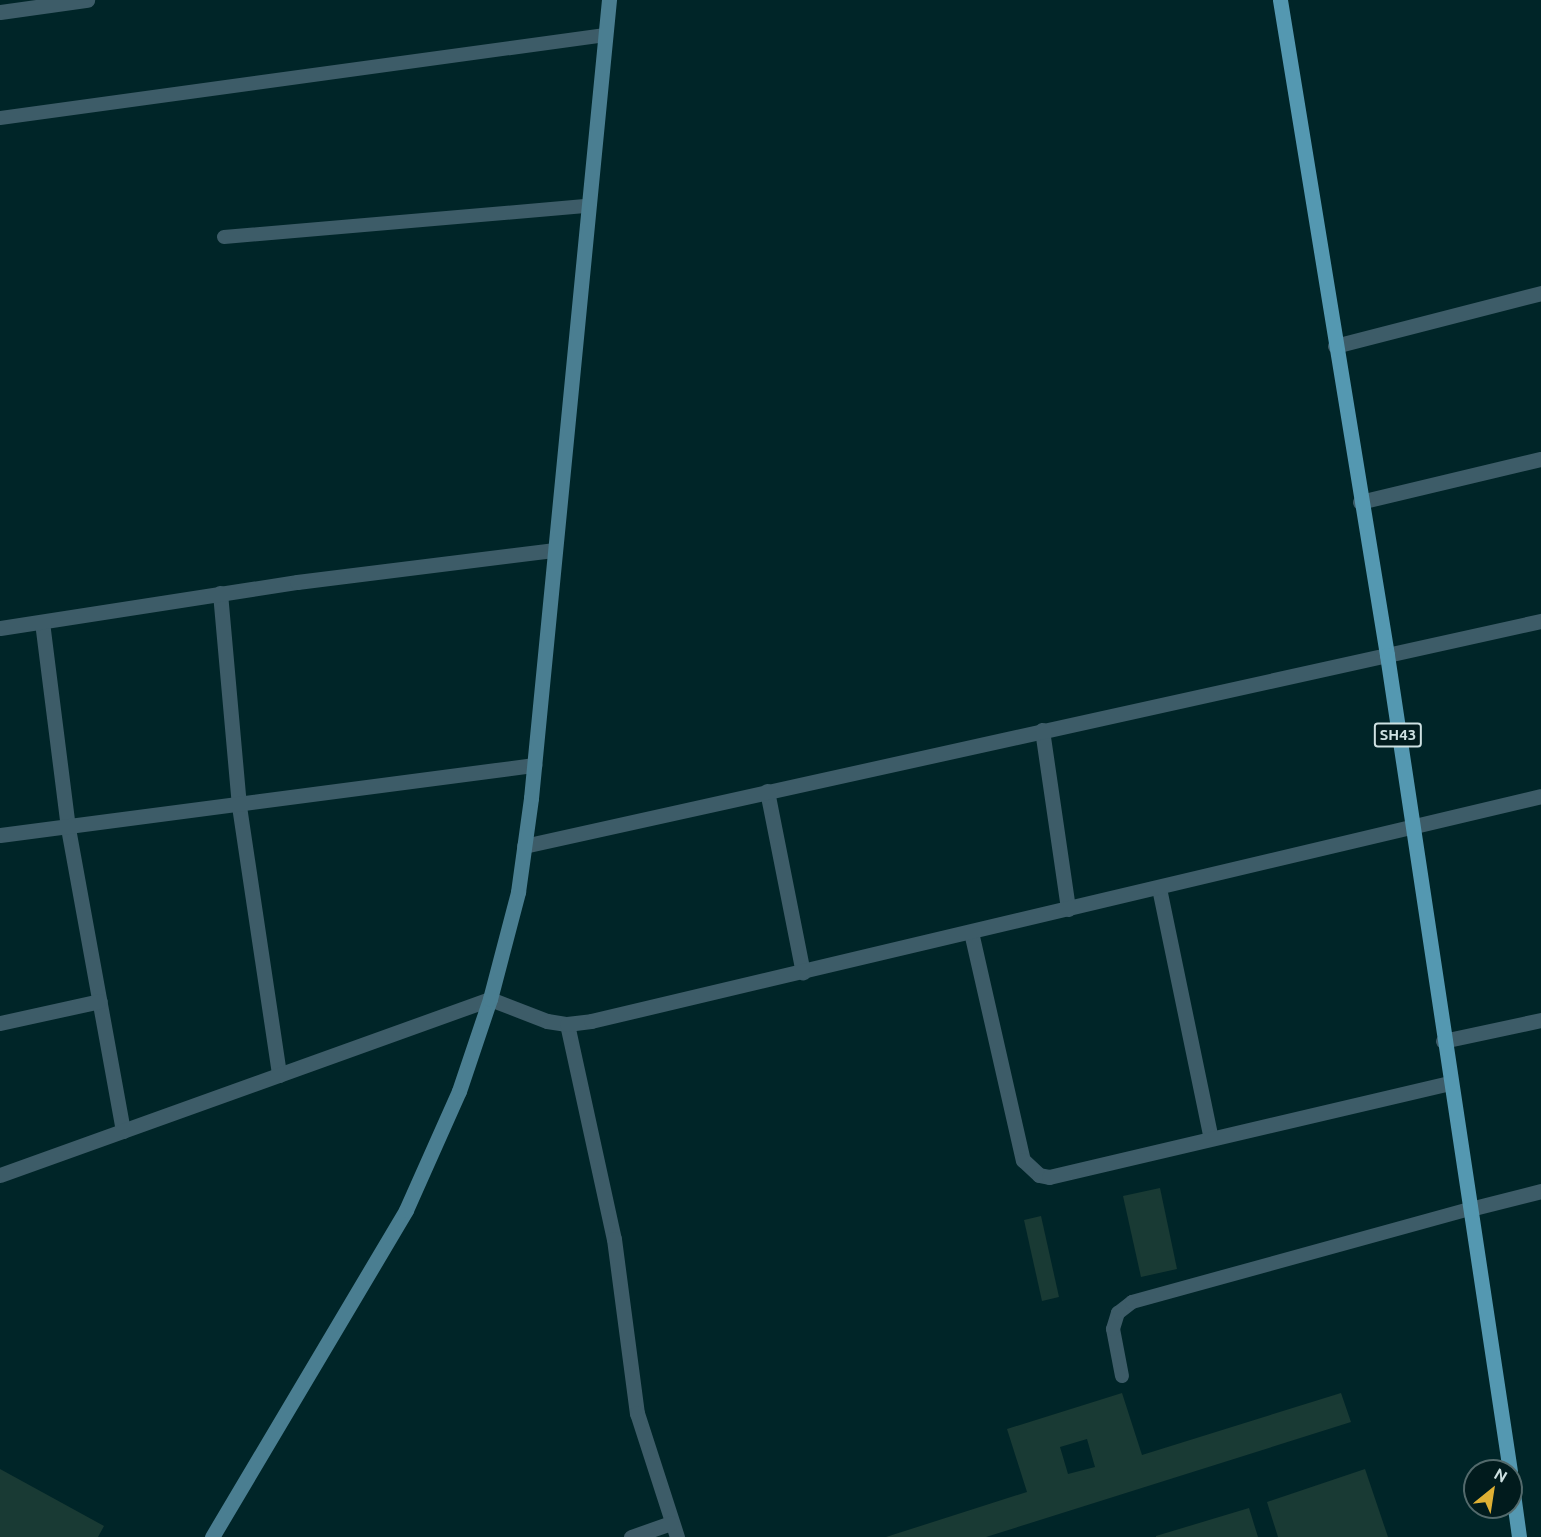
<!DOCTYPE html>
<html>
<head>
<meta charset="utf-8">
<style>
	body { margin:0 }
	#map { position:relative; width:1541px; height:1537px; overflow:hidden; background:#002528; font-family:Ubuntu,sans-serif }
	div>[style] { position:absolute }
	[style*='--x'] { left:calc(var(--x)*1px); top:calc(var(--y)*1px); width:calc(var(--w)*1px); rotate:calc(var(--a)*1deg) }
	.building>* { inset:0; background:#193a34 }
	.lane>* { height:14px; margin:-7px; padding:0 7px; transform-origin:7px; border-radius:7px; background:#3d5c68 }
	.street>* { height:15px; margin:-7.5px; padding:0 7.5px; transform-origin:7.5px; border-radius:7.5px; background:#3d5c68 }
	.secondary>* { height:15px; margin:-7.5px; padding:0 7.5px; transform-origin:7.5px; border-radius:7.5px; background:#4a7e91 }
	.primary>* { height:15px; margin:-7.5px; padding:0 7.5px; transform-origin:7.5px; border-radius:7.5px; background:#5498b1 }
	span { translate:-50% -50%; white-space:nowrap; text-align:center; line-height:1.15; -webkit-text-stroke:4.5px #011b1d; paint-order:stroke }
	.shield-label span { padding:2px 4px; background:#011b1d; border:2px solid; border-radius:4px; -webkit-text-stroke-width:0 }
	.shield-label { font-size:15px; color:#cee1e2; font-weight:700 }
	.north { position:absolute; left:1463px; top:1459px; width:60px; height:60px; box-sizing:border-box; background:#011b1d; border:2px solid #536a6c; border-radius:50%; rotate:30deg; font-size:16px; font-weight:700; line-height:24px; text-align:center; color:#cee1e2 }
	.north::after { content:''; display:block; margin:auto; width:21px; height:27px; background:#dfb034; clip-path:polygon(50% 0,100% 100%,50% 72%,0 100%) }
</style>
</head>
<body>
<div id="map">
	<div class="building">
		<div style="clip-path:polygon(1160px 1188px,1177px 1269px,1141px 1277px,1123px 1196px)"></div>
		<div style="clip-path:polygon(1041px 1216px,1059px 1297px,1042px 1301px,1024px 1220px)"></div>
		<div style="clip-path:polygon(evenodd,1122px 1393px,1142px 1455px,1341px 1393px,1351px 1422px,986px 1537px,886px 1537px,1027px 1492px,1007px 1429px,1122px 1393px,1087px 1439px,1095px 1467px,1068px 1474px,1060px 1447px,1087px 1439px)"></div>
		<div style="clip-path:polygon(0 1469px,104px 1526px,98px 1537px,0 1537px)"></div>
		<div style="clip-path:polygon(1365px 1469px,1388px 1537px,1278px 1537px,1267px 1502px)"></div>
		<div style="clip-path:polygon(1249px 1508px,1258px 1537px,1156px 1537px,1156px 1536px)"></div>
	</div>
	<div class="lane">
		<div style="--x:0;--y:118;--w:611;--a:-7.81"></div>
		<div style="--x:224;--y:237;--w:365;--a:-4.9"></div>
		<div style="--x:1122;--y:1376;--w:48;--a:-100.8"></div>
		<div style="--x:1113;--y:1329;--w:17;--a:-73"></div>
		<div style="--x:1118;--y:1313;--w:18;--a:-38"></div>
		<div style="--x:1132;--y:1302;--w:351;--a:-15.4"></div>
	</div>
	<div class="street">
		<div style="--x:0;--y:12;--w:88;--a:-7.9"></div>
		<div style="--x:1335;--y:346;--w:213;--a:-14.4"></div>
		<div style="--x:1360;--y:502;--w:186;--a:-13.4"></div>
		<div style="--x:220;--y:593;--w:214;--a:84.9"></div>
		<div style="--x:239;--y:806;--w:272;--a:81.5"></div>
		<div style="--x:42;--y:622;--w:208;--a:82.8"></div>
		<div style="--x:68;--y:828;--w:308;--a:79.7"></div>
		<div style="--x:0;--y:628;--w:301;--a:-8.8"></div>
		<div style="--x:297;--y:582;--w:260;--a:-7.1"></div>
		<div style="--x:1042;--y:730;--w:181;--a:81.7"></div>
		<div style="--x:767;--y:791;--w:185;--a:78.8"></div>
		<div style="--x:0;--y:835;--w:539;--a:-7.47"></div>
		<div style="--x:524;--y:846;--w:1042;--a:-12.48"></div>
		<div style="--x:1159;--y:888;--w:255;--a:78.3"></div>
		<div style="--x:971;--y:932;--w:234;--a:77.2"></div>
		<div style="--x:1023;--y:1160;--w:22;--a:43"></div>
		<div style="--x:1039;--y:1175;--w:10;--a:11"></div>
		<div style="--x:1049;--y:1177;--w:412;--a:-13.2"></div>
		<div style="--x:0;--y:1023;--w:102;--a:-12.4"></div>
		<div style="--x:567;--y:1024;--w:220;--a:77.7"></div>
		<div style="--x:614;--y:1239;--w:176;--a:82.5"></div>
		<div style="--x:637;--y:1413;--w:130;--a:72.1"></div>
		<div style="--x:1443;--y:1041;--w:100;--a:-12.1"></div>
		<div style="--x:0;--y:1175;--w:521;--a:-19.76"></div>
		<div style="--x:490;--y:999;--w:61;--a:21.1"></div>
		<div style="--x:547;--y:1021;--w:20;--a:9"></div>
		<div style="--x:567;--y:1024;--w:24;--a:-7"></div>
		<div style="--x:591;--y:1021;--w:976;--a:-13.32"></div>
		<div style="--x:1470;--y:1209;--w:73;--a:-14.2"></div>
		<div style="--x:631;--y:1537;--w:42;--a:-19.3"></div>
	</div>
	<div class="secondary">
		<div style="--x:212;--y:1537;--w:380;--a:-59.3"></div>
		<div style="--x:406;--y:1210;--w:130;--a:-66"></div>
		<div style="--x:459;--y:1091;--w:97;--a:-71.4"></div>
		<div style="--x:490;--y:999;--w:111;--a:-75.3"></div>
		<div style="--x:518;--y:892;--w:95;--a:-82.1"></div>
		<div style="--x:531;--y:798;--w:802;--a:-84.42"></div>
	</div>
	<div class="primary">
		<div style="--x:1280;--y:0;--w:664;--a:80.72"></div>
		<div style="--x:1387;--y:655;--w:825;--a:81.43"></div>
		<div style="--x:1511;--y:1479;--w:59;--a:82.1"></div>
	</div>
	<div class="shield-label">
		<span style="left:1398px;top:735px">SH43</span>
	</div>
	<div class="north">N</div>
</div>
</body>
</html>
